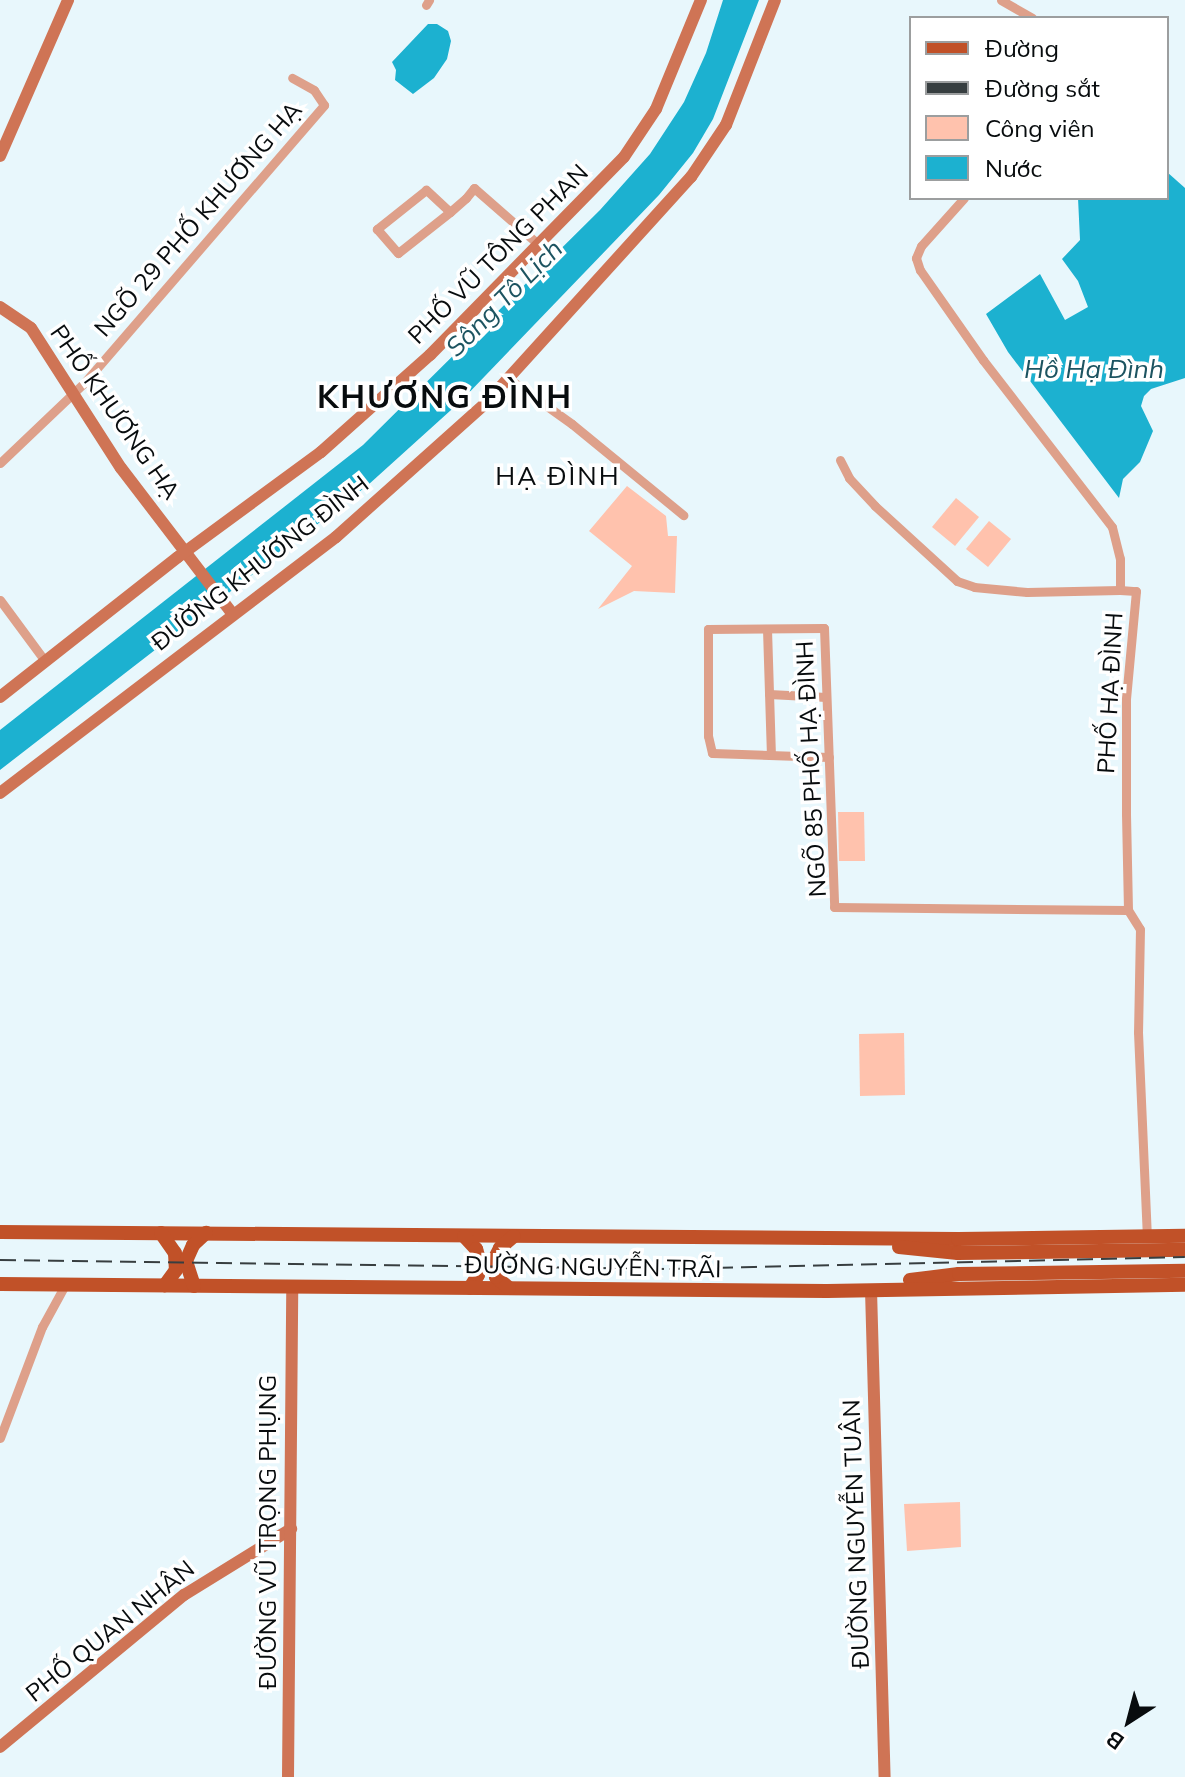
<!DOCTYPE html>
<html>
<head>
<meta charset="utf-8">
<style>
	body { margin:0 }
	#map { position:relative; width:1185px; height:1777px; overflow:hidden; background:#e8f7fc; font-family:Mulish,sans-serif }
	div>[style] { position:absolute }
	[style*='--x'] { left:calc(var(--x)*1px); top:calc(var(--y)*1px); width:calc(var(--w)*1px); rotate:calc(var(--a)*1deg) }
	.green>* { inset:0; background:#ffc2ad }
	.water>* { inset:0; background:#1cb1d0 }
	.street>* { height:9px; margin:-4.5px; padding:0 4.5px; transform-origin:4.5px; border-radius:4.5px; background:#dea08a }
	.secondary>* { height:12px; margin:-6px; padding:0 6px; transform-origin:6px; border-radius:6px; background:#cf7455 }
	.primary>* { height:14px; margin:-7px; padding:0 7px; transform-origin:7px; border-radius:7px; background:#c15128 }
	.rail>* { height:2px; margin-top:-1px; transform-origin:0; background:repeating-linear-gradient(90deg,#373e40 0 16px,transparent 0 24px) }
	span { translate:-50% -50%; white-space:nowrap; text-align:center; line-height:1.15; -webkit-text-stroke:7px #fff; paint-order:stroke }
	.street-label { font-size:24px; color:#080c0e }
	.water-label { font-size:26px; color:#1d5461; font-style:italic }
	.neighbourhood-label { font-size:26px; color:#080c0e; letter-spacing:2px }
	.district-label { font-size:32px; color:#080c0e; font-weight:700; letter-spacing:2px }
	.legend { position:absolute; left:909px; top:16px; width:260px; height:184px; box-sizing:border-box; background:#fff; border:2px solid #9c9e9f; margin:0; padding:10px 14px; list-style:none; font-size:24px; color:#080c0e }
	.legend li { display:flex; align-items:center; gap:16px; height:40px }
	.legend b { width:40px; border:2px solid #9c9e9f }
	.north { position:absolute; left:1089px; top:1681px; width:80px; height:80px; -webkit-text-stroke:6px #fff; paint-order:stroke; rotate:216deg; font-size:22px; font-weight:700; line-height:32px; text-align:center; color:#080c0e }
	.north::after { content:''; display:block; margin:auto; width:28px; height:36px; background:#080c0e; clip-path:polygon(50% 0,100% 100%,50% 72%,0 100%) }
</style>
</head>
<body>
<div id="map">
	<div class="green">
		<div style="clip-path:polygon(627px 486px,666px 516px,668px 536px,677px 536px,675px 593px,634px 591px,598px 609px,632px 566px,589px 531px)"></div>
		<div style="clip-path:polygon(956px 498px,979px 517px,955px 546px,932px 527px)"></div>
		<div style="clip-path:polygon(989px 521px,1011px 539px,988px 567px,966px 549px)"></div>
		<div style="clip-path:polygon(838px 812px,864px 812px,865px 861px,839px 861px)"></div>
		<div style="clip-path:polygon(904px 1033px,905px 1095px,860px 1096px,859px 1034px)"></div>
		<div style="clip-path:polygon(960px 1502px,961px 1547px,907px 1551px,904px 1504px)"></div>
	</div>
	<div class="water">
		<div style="clip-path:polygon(723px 0,759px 0,713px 119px,693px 153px,659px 195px,461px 401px,368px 485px,0 770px,0 730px,363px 445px,600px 210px,650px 154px,684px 102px,706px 53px)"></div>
		<div style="clip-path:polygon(428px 24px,437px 24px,448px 31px,451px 41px,447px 59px,434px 78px,413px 94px,395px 80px,396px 70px,392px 62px)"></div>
		<div style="clip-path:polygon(1167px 172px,1185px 188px,1185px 378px,1151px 389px,1144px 396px,1141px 406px,1153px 431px,1140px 462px,1123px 479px,1119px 498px,1008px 352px,986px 314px,1040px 274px,1065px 320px,1088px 307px,1078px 281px,1062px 259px,1080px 240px,1078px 198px,1167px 198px)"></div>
	</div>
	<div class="street">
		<div style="--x:1001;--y:0;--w:36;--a:30"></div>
		<div style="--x:426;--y:5;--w:6;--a:-59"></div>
		<div style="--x:964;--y:198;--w:64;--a:131.9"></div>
		<div style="--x:921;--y:246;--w:13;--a:113"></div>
		<div style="--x:916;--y:258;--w:13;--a:72"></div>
		<div style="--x:920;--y:270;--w:110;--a:55"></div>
		<div style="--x:983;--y:360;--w:211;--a:52.3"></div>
		<div style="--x:1112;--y:527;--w:33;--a:76"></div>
		<div style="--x:1120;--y:559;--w:31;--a:90"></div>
		<div style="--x:1120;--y:590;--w:16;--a:4"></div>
		<div style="--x:1136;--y:591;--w:108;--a:95.3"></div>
		<div style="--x:1126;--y:699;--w:115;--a:90"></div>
		<div style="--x:1126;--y:814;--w:96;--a:88.8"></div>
		<div style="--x:1128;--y:910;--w:22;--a:58"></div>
		<div style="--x:1140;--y:929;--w:103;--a:91.1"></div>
		<div style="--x:1138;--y:1032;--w:204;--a:87.5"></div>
		<div style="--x:450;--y:212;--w:33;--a:-137"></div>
		<div style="--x:426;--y:190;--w:63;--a:141.5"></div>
		<div style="--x:377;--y:229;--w:32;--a:49"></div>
		<div style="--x:398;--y:253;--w:66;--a:-38.3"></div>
		<div style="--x:450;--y:212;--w:21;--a:-41"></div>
		<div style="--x:466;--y:198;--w:13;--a:-51"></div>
		<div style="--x:474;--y:188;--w:86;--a:41.2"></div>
		<div style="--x:509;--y:379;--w:77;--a:35.5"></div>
		<div style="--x:572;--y:424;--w:144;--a:39.3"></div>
		<div style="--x:840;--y:460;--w:20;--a:63"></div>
		<div style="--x:849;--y:478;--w:38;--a:47"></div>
		<div style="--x:875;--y:506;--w:111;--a:42.4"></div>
		<div style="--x:957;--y:581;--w:18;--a:19"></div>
		<div style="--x:974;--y:587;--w:53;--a:5.4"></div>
		<div style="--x:1027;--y:592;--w:93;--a:-1.2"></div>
		<div style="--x:0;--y:463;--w:117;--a:-43.6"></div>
		<div style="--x:85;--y:382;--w:366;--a:-49.2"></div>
		<div style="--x:324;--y:105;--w:18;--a:-124"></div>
		<div style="--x:314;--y:90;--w:25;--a:-151"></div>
		<div style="--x:0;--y:600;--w:76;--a:53.6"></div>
		<div style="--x:767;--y:629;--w:126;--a:88.2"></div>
		<div style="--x:769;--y:694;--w:57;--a:3"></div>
		<div style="--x:829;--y:757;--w:117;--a:-178"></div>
		<div style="--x:712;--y:753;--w:17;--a:-103"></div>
		<div style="--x:708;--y:736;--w:107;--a:-90"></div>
		<div style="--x:708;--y:629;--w:116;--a:-0.5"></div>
		<div style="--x:824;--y:628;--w:279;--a:87.9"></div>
		<div style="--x:834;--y:907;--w:294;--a:0.6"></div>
		<div style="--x:0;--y:1438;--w:119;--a:-69.3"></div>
		<div style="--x:42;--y:1327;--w:48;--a:-61.3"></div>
	</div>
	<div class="secondary">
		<div style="--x:0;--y:156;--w:170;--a:-66.4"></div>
		<div style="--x:0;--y:307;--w:37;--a:34"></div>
		<div style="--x:31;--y:328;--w:166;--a:57.3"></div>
		<div style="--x:121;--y:468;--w:183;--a:52.6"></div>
		<div style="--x:0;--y:697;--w:226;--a:-38.2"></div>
		<div style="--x:178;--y:557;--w:177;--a:-36.3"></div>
		<div style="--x:321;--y:452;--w:146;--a:-41.7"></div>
		<div style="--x:430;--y:355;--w:277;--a:-45.6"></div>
		<div style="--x:624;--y:157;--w:58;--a:-56.3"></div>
		<div style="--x:656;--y:109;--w:118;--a:-67.6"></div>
		<div style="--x:0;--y:793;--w:422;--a:-37.3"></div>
		<div style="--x:336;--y:537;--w:200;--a:-41.8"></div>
		<div style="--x:485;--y:404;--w:307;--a:-47.8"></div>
		<div style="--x:691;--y:177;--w:63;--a:-56.1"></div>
		<div style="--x:726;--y:125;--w:134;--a:-68.6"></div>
		<div style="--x:871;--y:1290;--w:487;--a:88.4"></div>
		<div style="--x:0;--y:1747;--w:239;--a:-39.6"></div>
		<div style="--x:184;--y:1595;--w:126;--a:-31.7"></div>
		<div style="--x:288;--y:1777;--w:491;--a:-89.5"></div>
	</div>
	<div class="primary">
		<div style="--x:0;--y:1232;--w:958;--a:0.42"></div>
		<div style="--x:958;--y:1239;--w:227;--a:-0.8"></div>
		<div style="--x:161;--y:1233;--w:24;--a:55"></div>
		<div style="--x:175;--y:1253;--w:17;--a:87"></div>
		<div style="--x:176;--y:1270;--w:19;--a:126"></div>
		<div style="--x:464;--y:1236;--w:18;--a:47"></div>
		<div style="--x:476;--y:1249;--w:10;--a:73"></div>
		<div style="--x:479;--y:1259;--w:16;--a:94"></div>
		<div style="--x:478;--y:1275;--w:15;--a:122"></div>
		<div style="--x:899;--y:1247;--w:59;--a:5.8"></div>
		<div style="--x:958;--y:1253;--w:227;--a:-0.8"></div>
		<div style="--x:910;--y:1280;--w:49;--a:-7"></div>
		<div style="--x:959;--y:1274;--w:226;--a:-0.8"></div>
		<div style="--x:0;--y:1284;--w:827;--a:0.48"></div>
		<div style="--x:827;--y:1291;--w:358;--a:-1"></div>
		<div style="--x:194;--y:1286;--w:26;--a:-108"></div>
		<div style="--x:186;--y:1261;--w:17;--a:-66"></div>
		<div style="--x:193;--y:1245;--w:18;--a:-43"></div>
		<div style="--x:509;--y:1288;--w:17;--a:-140"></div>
		<div style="--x:496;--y:1277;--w:15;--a:-101"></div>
		<div style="--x:493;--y:1262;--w:16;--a:-63"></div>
		<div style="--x:500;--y:1248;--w:18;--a:-41"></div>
	</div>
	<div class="rail">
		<div style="--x:0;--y:1260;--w:669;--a:0.77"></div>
		<div style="--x:669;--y:1269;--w:516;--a:-1.33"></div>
	</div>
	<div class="street-label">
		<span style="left:198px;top:219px;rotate:-49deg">NGÕ 29 PHỐ KHƯƠNG HẠ</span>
		<span style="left:498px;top:254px;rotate:-45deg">PHỐ VŨ TÔNG PHAN</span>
		<span style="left:115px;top:412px;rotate:55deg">PHỐ KHƯƠNG HẠ</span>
		<span style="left:260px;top:563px;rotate:-38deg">ĐƯỜNG KHƯƠNG ĐÌNH</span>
		<span style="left:1110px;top:693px;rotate:-87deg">PHỐ HẠ ĐÌNH</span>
		<span style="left:811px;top:769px;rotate:-93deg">NGÕ 85 PHỐ HẠ ĐÌNH</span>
		<span style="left:593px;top:1267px;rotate:1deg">ĐƯỜNG NGUYỄN TRÃI</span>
		<span style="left:268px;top:1532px;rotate:-90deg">ĐƯỜNG VŨ TRỌNG PHỤNG</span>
		<span style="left:856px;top:1534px;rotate:-92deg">ĐƯỜNG NGUYỄN TUÂN</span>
		<span style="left:110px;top:1631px;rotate:-39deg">PHỐ QUAN NHÂN</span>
	</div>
	<div class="water-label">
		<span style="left:504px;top:298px;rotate:-45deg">Sông Tô Lịch</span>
		<span style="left:1094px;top:369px">Hồ Hạ Đình</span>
	</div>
	<div class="neighbourhood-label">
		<span style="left:558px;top:476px">HẠ ĐÌNH</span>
	</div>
	<div class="district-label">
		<span style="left:445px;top:396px">KHƯƠNG ĐÌNH</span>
	</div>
	<ul class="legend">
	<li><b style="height:10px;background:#c15128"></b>Đường</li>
	<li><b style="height:10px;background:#373e40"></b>Đường sắt</li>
	<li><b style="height:22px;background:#ffc2ad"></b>Công viên</li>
	<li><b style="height:22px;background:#1cb1d0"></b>Nước</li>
	</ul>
	<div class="north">B</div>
</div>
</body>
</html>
